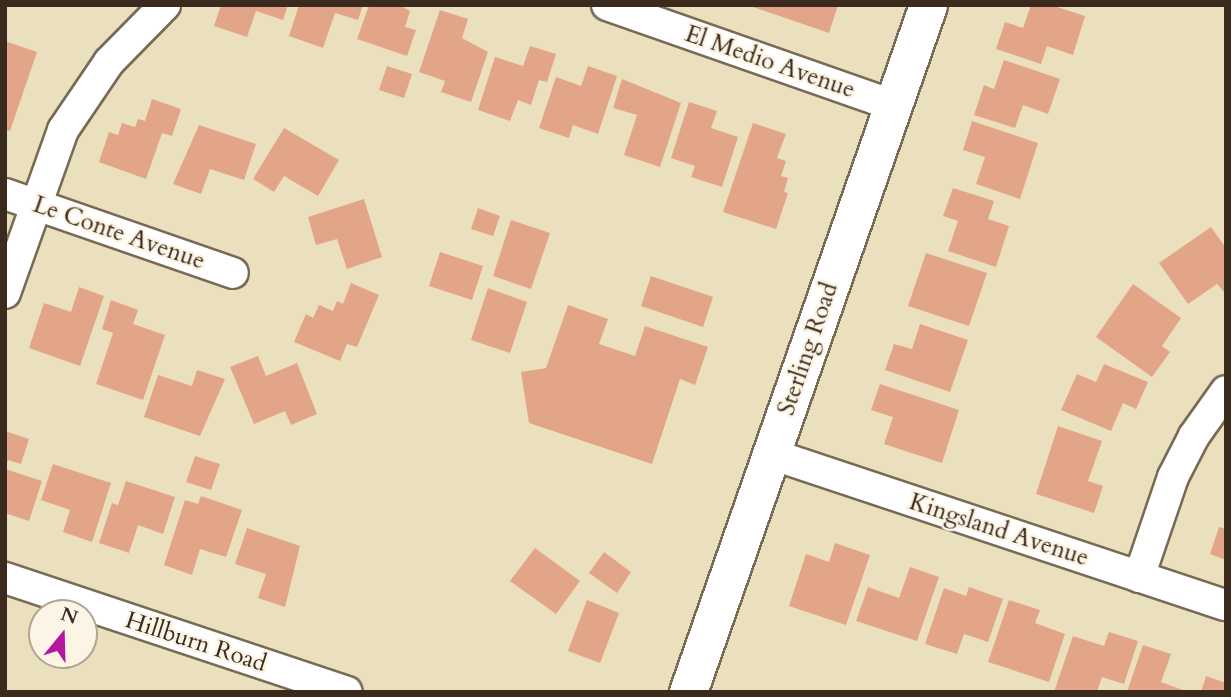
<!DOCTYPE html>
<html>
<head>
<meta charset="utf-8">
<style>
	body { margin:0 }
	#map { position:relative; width:1231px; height:697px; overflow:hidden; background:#ebe0bd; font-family:Cardo,serif }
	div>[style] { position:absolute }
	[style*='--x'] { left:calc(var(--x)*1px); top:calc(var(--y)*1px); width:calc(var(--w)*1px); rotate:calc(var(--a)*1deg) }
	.building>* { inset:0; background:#e3a587 }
	.roads { filter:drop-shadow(2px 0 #796a56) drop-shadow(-2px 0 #796a56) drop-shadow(0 2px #796a56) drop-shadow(0 -2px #796a56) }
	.minor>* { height:30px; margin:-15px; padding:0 15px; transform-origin:15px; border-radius:15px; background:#fff }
	.tertiary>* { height:37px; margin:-18.5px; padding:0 18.5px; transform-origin:18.5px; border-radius:18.5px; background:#fff }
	span { translate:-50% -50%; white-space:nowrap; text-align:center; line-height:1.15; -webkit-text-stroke:5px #fcf5e5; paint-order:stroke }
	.street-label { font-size:24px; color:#3b2a1e }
	.frame { position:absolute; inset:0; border:7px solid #3b2a1e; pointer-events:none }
	.north { position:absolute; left:28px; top:599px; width:70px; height:70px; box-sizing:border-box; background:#fcf5e5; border:2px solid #afa495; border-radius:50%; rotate:19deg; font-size:19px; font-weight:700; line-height:28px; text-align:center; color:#3b2a1e }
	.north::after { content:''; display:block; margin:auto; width:24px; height:32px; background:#b5179e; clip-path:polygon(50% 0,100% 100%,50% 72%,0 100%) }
</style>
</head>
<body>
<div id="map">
	<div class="building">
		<div style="clip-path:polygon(221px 5px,288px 5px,283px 20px,256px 11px,247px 37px,214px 26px)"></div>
		<div style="clip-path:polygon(299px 5px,363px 5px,358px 20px,335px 13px,323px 48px,289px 36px)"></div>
		<div style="clip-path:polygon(369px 5px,400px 5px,410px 11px,405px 27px,416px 30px,407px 56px,357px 39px)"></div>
		<div style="clip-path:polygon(747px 5px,838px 5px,829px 33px)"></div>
		<div style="clip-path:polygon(1031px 5px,1051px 5px,1085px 16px,1073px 55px,1047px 46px,1041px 64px,996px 49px,1005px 22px,1023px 28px)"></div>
		<div style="clip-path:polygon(440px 10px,468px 19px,462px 38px,488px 52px,471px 102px,441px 92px,445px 81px,419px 72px)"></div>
		<div style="clip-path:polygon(5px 41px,37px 52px,10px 131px,5px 130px)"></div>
		<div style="clip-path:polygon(530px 46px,556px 54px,547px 82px,539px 80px,531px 105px,518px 100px,510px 121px,478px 110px,495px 57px,523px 66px)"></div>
		<div style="clip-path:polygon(1004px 60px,1060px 79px,1048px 114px,1023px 105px,1015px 128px,974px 115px,984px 85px,994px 89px)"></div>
		<div style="clip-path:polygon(387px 66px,412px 74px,404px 98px,379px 90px)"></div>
		<div style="clip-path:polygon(588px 66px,617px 76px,598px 134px,573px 125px,569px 138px,539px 128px,556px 77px,581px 86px)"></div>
		<div style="clip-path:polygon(622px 79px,681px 103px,660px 167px,624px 155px,637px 115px,613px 108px)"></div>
		<div style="clip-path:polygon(152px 99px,181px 109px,172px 136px,162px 133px,146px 179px,99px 162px,109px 132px,118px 135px,122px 123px,135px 127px,138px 119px,145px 121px)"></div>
		<div style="clip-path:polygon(689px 102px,717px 111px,711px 128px,738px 137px,722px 187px,691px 177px,695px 166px,671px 158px)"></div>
		<div style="clip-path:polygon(972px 121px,1038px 143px,1020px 199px,976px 184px,985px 157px,963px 150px)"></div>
		<div style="clip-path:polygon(753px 123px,786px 134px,777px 158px,786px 161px,781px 176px,788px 178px,784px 192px,788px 193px,776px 229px,723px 212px)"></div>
		<div style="clip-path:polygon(199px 125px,256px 144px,244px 180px,210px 169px,201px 194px,173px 184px)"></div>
		<div style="clip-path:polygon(284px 128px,339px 160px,318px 196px,284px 176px,274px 192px,253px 179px)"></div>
		<div style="clip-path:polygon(953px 188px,994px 201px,988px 219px,1009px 226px,996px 267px,948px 251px,958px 221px,943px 216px)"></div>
		<div style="clip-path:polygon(364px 199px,382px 257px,347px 269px,337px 239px,316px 245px,308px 217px)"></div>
		<div style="clip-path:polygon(478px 208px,500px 216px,493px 236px,471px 229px)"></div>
		<div style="clip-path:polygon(511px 220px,550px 233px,531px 289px,493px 276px)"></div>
		<div style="clip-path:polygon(1211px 227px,1226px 248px,1226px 294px,1217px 284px,1188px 304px,1159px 263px)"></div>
		<div style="clip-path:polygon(440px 252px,483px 266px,472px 300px,429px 286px)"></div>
		<div style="clip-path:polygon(926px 253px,987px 273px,969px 326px,908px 306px)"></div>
		<div style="clip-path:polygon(651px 276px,713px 297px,703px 327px,641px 306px)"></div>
		<div style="clip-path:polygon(351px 283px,379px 295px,357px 347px,347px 344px,340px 361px,294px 342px,306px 314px,313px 318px,319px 305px,333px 311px,337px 301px,343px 304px)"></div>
		<div style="clip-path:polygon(1133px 284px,1181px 318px,1162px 346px,1170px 352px,1152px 377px,1096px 337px)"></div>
		<div style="clip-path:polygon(79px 287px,104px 296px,80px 366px,29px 348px,44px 303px,71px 312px)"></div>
		<div style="clip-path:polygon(488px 288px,527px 302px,510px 353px,471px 340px)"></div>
		<div style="clip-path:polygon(111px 300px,138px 310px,133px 324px,165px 335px,143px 400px,96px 384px,113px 333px,102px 329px)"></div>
		<div style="clip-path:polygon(568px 305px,608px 319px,599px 344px,635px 356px,645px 326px,708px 347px,695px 385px,680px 379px,652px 464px,529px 423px,521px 372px,546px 368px)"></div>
		<div style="clip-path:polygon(920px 324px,968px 340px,950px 392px,885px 370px,894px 344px,912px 349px)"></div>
		<div style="clip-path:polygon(258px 356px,266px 376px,297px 363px,317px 414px,291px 425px,285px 411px,254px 424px,230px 367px)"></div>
		<div style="clip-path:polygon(1104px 364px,1148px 382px,1136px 409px,1123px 403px,1111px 431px,1061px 410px,1077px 374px,1096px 382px)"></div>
		<div style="clip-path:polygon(197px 370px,225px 379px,200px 436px,144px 417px,158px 375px,192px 386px)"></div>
		<div style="clip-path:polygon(880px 384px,959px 410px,942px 463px,884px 444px,893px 417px,871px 410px)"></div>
		<div style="clip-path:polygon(1058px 426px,1102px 441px,1088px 481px,1103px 486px,1094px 513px,1036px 494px)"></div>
		<div style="clip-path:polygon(5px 431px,29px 439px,21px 464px,8px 460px,5px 468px)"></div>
		<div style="clip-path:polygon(195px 456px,220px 464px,211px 490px,186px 482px)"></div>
		<div style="clip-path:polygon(53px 464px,111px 483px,92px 542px,63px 532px,70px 510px,41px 500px)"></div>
		<div style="clip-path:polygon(5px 469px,42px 481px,29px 521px,5px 513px)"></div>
		<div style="clip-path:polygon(126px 481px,175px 497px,163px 534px,138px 525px,129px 553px,99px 543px,112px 503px,118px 505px)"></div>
		<div style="clip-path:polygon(201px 496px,242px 510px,226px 557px,200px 549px,192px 575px,164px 565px,185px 500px,198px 504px)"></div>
		<div style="clip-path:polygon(1219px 527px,1226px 529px,1226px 560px,1210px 554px)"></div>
		<div style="clip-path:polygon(247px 528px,300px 546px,285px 607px,258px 598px,266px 574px,235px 564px)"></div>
		<div style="clip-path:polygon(835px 543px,870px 555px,846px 625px,789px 606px,806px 554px,829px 562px)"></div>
		<div style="clip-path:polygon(535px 548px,580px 581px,556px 614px,510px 581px)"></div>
		<div style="clip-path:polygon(604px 552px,631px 572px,617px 593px,589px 573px)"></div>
		<div style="clip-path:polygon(910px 567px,939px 577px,917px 641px,856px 621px,868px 587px,899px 598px)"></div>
		<div style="clip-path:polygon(969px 587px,1003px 599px,988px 642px,964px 634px,957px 654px,925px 644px,944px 588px,966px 596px)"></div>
		<div style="clip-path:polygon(587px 600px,619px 613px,600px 663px,568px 651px)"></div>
		<div style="clip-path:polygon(1009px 600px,1040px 610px,1035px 623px,1065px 634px,1049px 682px,988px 662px)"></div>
		<div style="clip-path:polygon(1109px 632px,1138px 641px,1124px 684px,1102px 677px,1097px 692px,1054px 692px,1073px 636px,1104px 646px)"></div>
		<div style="clip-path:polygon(1143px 645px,1171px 654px,1161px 682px,1188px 692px,1127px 692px)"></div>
		<div style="clip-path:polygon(1206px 676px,1226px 683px,1226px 692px,1201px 692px)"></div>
	</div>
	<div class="roads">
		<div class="minor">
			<div style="--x:607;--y:5;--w:303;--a:19.3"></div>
			<div style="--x:5;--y:194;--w:241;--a:19.1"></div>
			<div style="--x:5;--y:293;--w:173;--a:-70.4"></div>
			<div style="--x:63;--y:130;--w:82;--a:-55.9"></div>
			<div style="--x:109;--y:62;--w:80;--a:-45.5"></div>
			<div style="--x:771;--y:454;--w:479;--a:18.4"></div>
			<div style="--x:1139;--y:577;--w:106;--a:-71.2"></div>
			<div style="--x:1173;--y:477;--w:46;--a:-62.9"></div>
			<div style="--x:1194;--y:436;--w:55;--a:-54.6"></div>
			<div style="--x:5;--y:578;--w:360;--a:18.4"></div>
		</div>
		<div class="tertiary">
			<div style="--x:688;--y:692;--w:728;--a:-70.74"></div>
		</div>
	</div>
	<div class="street-label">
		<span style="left:770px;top:62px;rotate:19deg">El Medio Avenue</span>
		<span style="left:119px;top:233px;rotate:19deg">Le Conte Avenue</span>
		<span style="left:808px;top:349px;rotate:-71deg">Sterling Road</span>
		<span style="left:999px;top:530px;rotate:18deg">Kingsland Avenue</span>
		<span style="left:196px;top:642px;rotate:18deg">Hillburn Road</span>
	</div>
	<div class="frame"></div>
	<div class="north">N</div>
</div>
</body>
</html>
